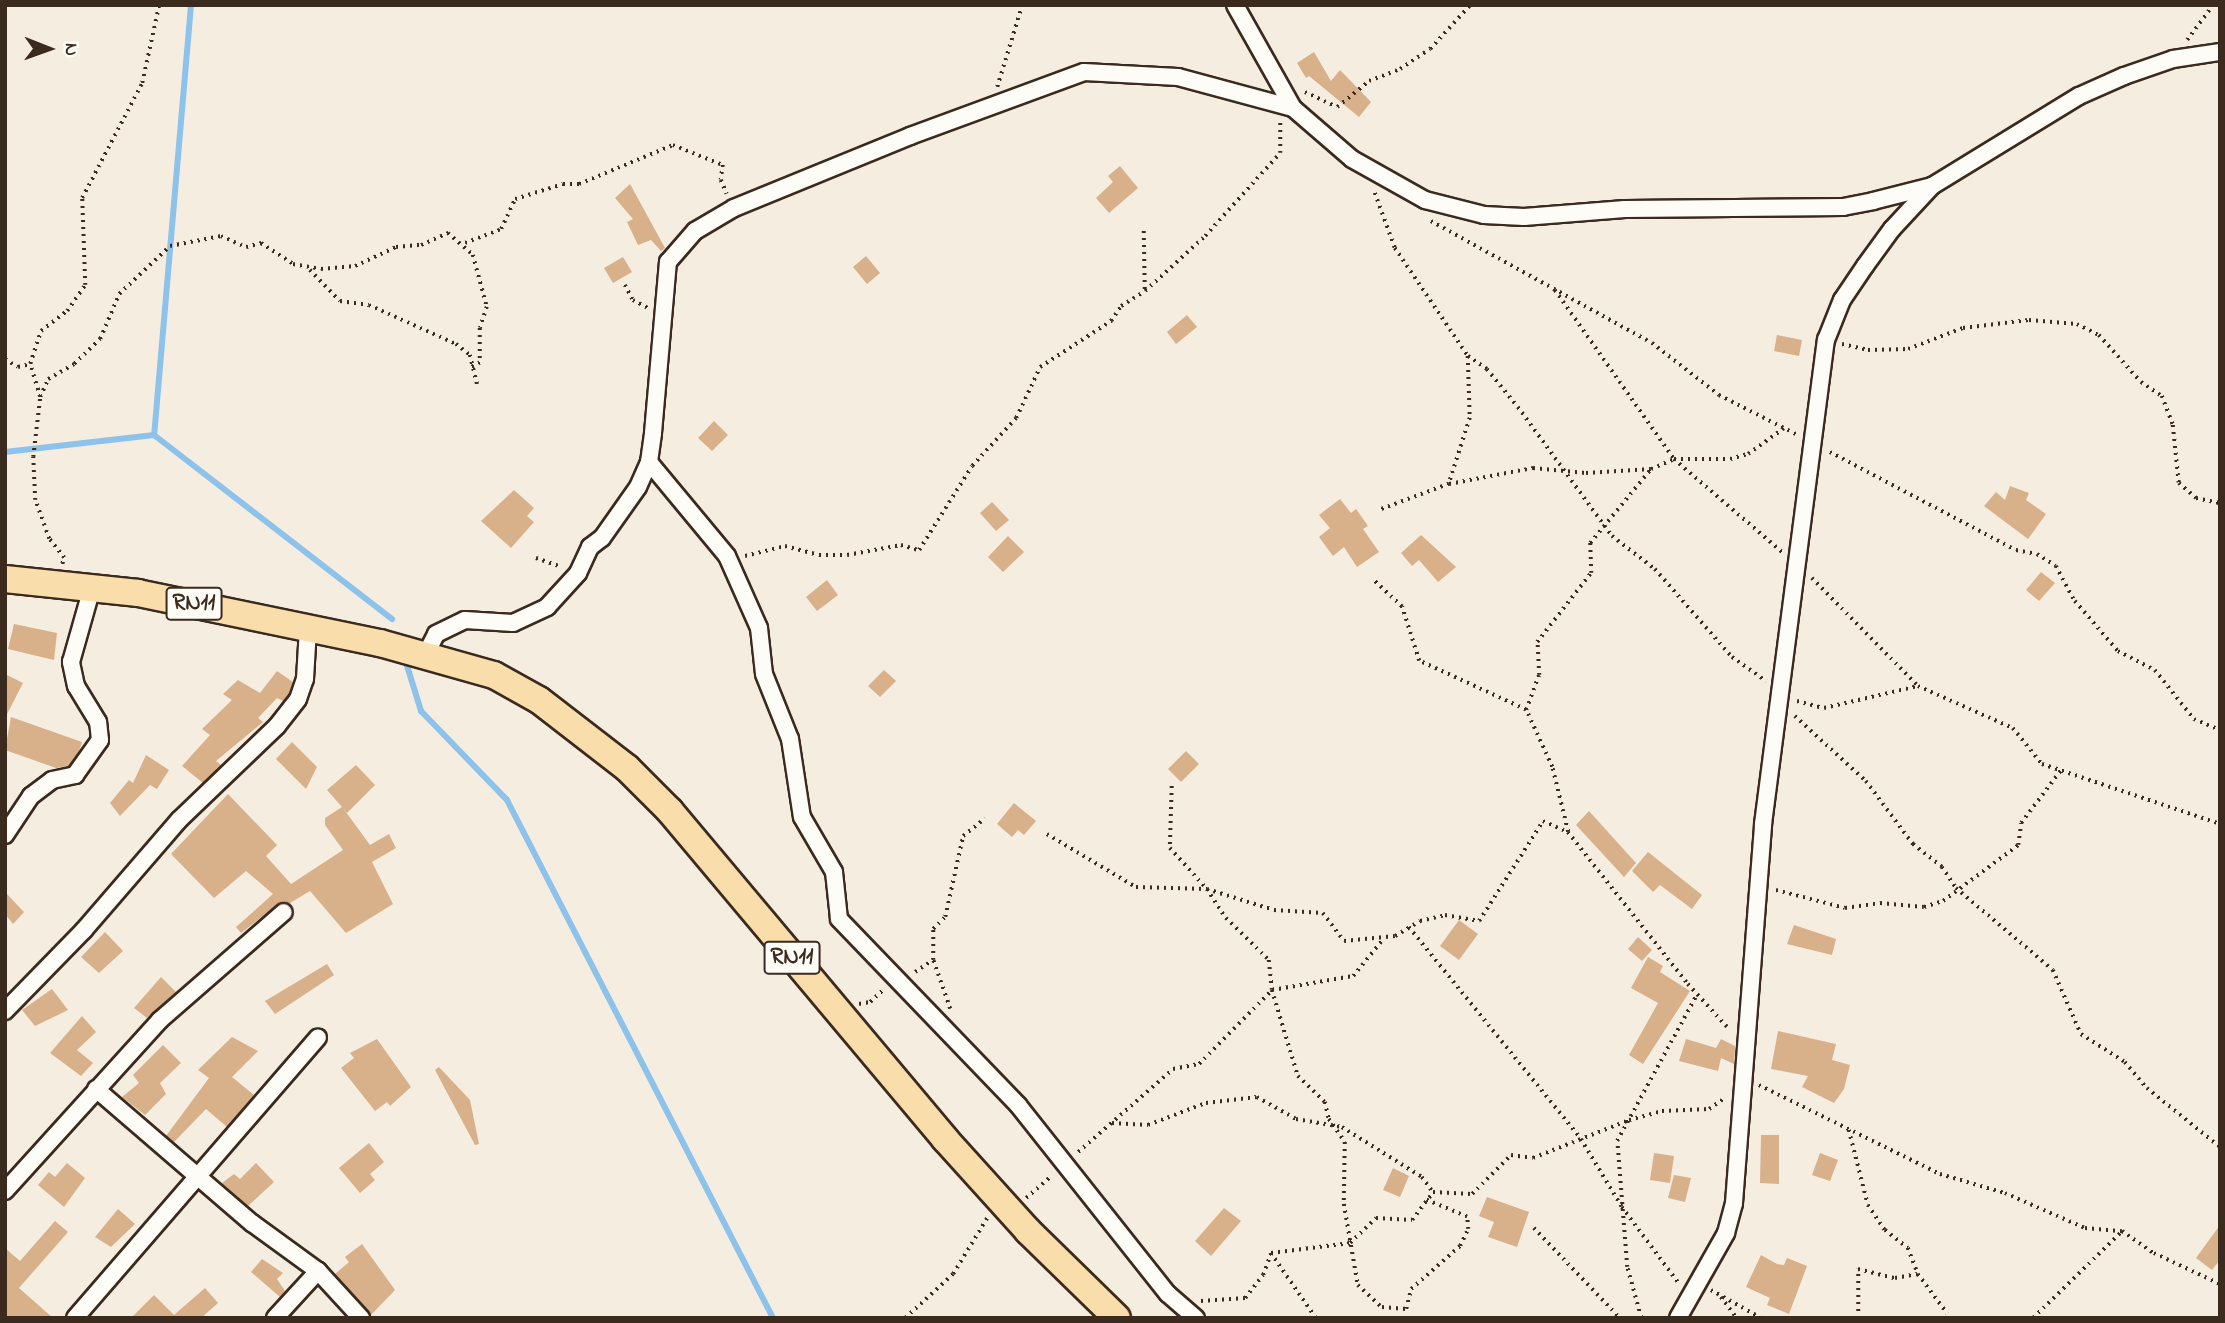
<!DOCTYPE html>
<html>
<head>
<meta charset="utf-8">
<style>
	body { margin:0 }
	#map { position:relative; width:2225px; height:1323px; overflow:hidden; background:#f6ede1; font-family:"Indie Flower",sans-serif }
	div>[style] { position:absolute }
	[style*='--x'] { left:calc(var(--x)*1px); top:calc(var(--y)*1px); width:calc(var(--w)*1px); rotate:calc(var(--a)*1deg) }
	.stream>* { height:6px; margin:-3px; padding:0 3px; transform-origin:3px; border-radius:3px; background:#8dc2ea }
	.building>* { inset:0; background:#d8b089 }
	.path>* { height:3.5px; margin-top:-1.75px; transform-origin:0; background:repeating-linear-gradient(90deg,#3b2a1e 0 2px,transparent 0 7px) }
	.roads { filter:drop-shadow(2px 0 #3b2a1e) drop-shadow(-2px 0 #3b2a1e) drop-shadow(0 2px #3b2a1e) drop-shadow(0 -2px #3b2a1e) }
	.minor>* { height:16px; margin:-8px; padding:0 8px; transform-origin:8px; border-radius:8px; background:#fdfcf7 }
	.primary>* { height:26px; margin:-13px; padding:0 13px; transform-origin:13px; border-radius:13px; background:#f9deab }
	span { translate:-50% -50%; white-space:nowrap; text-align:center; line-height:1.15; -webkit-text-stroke:7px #fdfcf7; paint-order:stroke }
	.shield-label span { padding:2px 5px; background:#fdfcf7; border:2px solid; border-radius:5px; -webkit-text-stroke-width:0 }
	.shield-label { font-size:23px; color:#3b2a1e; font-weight:700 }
	.frame { position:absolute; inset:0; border:7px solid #3b2a1e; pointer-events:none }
	.north { position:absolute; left:14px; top:14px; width:70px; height:70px; -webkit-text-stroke:5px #fdfcf7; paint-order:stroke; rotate:91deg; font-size:19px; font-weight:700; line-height:28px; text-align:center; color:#3b2a1e }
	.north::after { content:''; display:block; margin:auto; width:24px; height:32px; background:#3b2a1e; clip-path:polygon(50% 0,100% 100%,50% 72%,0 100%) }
</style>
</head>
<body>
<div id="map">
	<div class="stream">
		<div style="--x:191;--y:5;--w:432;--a:94.9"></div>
		<div style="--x:154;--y:435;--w:301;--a:37.7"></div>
		<div style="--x:5;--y:452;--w:150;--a:-6.5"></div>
		<div style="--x:404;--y:656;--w:58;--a:72.8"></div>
		<div style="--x:421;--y:711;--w:124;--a:46"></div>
		<div style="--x:507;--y:800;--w:582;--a:62.82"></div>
	</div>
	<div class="building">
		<div style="clip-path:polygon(1314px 52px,1331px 81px,1340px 70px,1371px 102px,1359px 117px,1309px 76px,1306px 78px,1297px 63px)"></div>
		<div style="clip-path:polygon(1120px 166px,1138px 188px,1109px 213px,1096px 198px,1113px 182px,1108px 176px)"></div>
		<div style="clip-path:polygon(630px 184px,665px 248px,661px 251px,651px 240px,638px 245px,627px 222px,633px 219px,615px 198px)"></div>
		<div style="clip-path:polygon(866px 256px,880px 273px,867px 284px,853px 267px)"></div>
		<div style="clip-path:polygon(623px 257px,632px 272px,613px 283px,604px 268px)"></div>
		<div style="clip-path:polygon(1187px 315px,1197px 327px,1176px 344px,1167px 332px)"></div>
		<div style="clip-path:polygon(1777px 335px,1802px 340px,1799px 356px,1774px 351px)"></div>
		<div style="clip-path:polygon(714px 421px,728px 435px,712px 451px,698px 438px)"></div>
		<div style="clip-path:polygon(2010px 486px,2029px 493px,2026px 500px,2046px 514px,2028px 539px,1984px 506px,1996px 492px,2005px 500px)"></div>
		<div style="clip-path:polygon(514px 490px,534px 508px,527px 516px,534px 522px,511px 548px,481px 521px)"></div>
		<div style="clip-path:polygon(1340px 499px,1351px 513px,1356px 509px,1368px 526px,1363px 529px,1379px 552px,1357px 567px,1344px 547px,1333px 556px,1319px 537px,1330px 528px,1319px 515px)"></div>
		<div style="clip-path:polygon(992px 502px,1009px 520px,996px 531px,980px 513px)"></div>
		<div style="clip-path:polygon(1421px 535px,1456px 567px,1438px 582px,1419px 560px,1412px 566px,1401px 553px)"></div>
		<div style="clip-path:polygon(1008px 536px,1024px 552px,1003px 572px,988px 557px)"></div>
		<div style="clip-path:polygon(2041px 572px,2055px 583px,2039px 601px,2026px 590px)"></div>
		<div style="clip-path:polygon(827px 580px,838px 595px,817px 611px,806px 597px)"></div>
		<div style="clip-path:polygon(14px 624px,57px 633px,54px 660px,8px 649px)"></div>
		<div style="clip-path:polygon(884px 670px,896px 681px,880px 697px,868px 686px)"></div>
		<div style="clip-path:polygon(277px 671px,293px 682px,289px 694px,283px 701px,277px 698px,258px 718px,263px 722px,216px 761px,221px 765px,203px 783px,182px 766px,210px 735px,202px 729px,232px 700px,223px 694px,238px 680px,260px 693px)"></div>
		<div style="clip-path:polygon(5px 674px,23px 683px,5px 718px)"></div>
		<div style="clip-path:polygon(11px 717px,82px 742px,79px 751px,69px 766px,56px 768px,5px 750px)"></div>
		<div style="clip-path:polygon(292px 742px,317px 767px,306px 789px,276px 759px)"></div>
		<div style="clip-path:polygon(1186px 751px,1199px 764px,1181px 782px,1168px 769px)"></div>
		<div style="clip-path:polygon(146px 755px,169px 770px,157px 789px,150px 785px,120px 816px,110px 803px,129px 780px,133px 783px)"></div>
		<div style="clip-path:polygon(356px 765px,375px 785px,347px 813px,343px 808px,370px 845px,389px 834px,396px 848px,372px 862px,393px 904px,346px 933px,310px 891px,290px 903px,278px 904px,241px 933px,236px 927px,273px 894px,246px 871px,214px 898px,171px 854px,228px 794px,277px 845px,266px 856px,291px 884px,343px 850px,325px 825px,325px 818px,342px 807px,327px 790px)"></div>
		<div style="clip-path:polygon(1014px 803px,1036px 821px,1024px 835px,1018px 830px,1012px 837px,997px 824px)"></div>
		<div style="clip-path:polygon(1589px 811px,1636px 863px,1624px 877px,1576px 825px)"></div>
		<div style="clip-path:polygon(1648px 852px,1702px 895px,1692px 909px,1660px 885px,1653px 892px,1632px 871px)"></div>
		<div style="clip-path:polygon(5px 892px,24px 912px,13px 924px,5px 914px)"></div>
		<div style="clip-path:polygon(1459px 920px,1478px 934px,1459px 960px,1440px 946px)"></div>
		<div style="clip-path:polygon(1794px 925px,1836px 939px,1832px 955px,1787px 944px)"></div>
		<div style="clip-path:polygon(105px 932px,123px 951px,99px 973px,81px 957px)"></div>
		<div style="clip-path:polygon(1638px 937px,1652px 950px,1642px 961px,1628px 949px)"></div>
		<div style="clip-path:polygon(1648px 957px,1663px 966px,1660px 972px,1690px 991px,1643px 1064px,1629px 1055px,1658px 1003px,1631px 988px)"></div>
		<div style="clip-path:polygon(327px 964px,334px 975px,275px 1014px,265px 1001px)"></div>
		<div style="clip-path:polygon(161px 977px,176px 992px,147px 1018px,134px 1008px)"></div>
		<div style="clip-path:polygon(52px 989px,68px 1010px,35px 1026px,22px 1010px)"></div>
		<div style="clip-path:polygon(82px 1016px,96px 1032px,77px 1050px,93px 1063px,81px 1076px,50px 1053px)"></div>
		<div style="clip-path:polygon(1778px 1031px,1836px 1044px,1832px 1060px,1850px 1065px,1844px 1089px,1834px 1103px,1802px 1087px,1808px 1076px,1771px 1069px)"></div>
		<div style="clip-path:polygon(232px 1037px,258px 1051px,232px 1077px,254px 1095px,227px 1127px,206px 1109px,174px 1142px,166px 1136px,209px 1078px,198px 1070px)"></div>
		<div style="clip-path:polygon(377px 1039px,411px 1087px,390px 1106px,387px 1102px,375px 1111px,341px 1068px,354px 1058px,350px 1053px)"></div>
		<div style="clip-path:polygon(1686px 1039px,1716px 1048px,1721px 1039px,1735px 1046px,1734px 1064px,1721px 1058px,1718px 1071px,1679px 1061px)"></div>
		<div style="clip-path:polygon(163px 1045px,181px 1063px,160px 1083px,166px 1094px,145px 1115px,122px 1097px,139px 1083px,133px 1075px)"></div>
		<div style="clip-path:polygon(439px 1067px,470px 1100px,479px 1144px,475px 1145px,435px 1070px)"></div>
		<div style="clip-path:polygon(1761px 1135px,1779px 1135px,1779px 1184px,1760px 1183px)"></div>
		<div style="clip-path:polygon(369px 1143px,384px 1162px,370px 1174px,375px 1180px,360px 1193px,339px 1168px)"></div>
		<div style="clip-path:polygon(1654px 1153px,1674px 1156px,1670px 1183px,1650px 1180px)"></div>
		<div style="clip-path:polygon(1820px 1153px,1838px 1160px,1830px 1181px,1812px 1175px)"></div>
		<div style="clip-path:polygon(67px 1163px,85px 1178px,64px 1207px,38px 1185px,49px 1172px,55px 1177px)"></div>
		<div style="clip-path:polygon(256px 1163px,274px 1182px,248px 1206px,222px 1183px,234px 1174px,240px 1179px)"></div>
		<div style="clip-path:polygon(1393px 1168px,1409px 1176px,1400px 1197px,1383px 1190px)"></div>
		<div style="clip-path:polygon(1674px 1175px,1691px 1178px,1685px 1202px,1668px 1198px)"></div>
		<div style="clip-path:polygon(1487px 1197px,1529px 1212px,1517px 1247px,1488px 1237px,1494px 1222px,1479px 1216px)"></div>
		<div style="clip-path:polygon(1224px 1208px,1241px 1221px,1211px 1256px,1195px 1241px)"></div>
		<div style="clip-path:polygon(118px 1209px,135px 1224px,111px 1247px,95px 1237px)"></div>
		<div style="clip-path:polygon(55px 1221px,68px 1232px,19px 1288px,53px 1318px,5px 1318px,5px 1248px,20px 1261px)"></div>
		<div style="clip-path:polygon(2220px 1225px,2220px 1260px,2212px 1270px,2196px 1258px)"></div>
		<div style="clip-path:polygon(362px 1244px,395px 1290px,371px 1315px,335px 1274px,349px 1262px,345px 1257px)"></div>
		<div style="clip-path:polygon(1761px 1255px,1777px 1264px,1784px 1265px,1787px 1258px,1807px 1266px,1789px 1314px,1767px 1305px,1770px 1298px,1746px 1287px)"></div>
		<div style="clip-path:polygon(262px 1259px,283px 1273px,277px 1279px,285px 1291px,280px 1297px,251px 1272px)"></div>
		<div style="clip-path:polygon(205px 1288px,218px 1303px,201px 1318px,131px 1318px,154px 1295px,174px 1315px)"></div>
	</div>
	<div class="path">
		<div style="--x:2187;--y:40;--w:44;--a:-53.4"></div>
		<div style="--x:997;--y:87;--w:86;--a:-73"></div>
		<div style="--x:1305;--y:92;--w:35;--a:25"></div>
		<div style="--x:1337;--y:107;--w:41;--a:-39.1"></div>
		<div style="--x:1369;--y:81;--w:33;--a:-21"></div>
		<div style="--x:1400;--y:69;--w:36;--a:-34"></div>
		<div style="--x:1430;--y:49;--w:59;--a:-47.7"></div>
		<div style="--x:1375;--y:193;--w:59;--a:70"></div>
		<div style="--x:1395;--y:248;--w:130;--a:55.9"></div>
		<div style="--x:1468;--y:356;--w:62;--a:88.2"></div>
		<div style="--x:1470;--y:418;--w:69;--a:107.7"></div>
		<div style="--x:1449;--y:484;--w:74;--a:159.4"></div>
		<div style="--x:1431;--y:221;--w:252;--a:28.9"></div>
		<div style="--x:1652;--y:343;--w:85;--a:37.8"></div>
		<div style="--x:1719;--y:395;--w:89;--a:26.9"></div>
		<div style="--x:1144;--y:231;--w:60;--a:89"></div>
		<div style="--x:465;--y:243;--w:39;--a:-21"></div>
		<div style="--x:501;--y:229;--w:33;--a:-65"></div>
		<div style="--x:515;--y:199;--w:50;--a:-17.4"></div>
		<div style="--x:563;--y:184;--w:16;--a:0"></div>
		<div style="--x:579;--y:184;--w:102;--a:-22.5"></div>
		<div style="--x:673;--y:145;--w:54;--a:21.8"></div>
		<div style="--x:723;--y:165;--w:15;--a:98"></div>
		<div style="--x:721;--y:180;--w:15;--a:67"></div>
		<div style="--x:310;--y:270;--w:43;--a:45.9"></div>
		<div style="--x:340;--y:301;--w:29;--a:8"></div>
		<div style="--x:369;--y:305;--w:95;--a:24.1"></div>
		<div style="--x:456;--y:344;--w:18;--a:38"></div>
		<div style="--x:470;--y:355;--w:30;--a:76"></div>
		<div style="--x:625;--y:285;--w:17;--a:62"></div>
		<div style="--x:633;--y:300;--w:17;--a:28"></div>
		<div style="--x:1555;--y:290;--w:207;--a:54.8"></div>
		<div style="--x:1674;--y:459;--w:143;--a:40.7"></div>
		<div style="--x:1842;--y:344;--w:27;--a:13"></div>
		<div style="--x:1868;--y:350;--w:40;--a:-1.4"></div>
		<div style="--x:1908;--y:349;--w:59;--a:-20.9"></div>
		<div style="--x:1963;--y:328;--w:66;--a:-6.9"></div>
		<div style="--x:2029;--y:320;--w:48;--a:4.8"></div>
		<div style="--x:2077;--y:324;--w:25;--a:27"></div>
		<div style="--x:2099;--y:335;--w:63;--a:48.2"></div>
		<div style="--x:2141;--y:382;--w:25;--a:34"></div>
		<div style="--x:2162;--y:396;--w:31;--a:69"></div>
		<div style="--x:2173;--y:425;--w:58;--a:84.1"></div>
		<div style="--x:2179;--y:483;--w:23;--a:41"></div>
		<div style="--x:2196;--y:498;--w:25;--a:12"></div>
		<div style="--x:1468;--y:356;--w:23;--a:34"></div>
		<div style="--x:1487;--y:369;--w:49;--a:50.8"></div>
		<div style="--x:1518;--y:407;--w:160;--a:53.9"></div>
		<div style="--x:1612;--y:536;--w:54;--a:37.5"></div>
		<div style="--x:1655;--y:569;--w:117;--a:48.8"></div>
		<div style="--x:1732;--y:657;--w:42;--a:35.2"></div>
		<div style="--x:5;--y:359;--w:15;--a:32"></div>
		<div style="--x:18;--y:367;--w:12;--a:-14"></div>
		<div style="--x:40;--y:397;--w:34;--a:-107"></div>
		<div style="--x:30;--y:364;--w:35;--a:-72"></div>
		<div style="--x:41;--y:331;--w:33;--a:-38"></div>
		<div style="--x:67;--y:311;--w:32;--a:-55"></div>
		<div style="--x:85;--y:285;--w:87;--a:-92"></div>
		<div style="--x:82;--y:198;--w:130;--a:-62.4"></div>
		<div style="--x:142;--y:83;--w:80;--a:-77.7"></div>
		<div style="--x:1830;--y:452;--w:210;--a:27.8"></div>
		<div style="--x:2016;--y:550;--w:21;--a:11"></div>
		<div style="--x:2037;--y:554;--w:22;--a:32"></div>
		<div style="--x:2056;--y:566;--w:40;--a:62"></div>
		<div style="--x:2075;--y:601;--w:66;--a:49.3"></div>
		<div style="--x:2118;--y:651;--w:42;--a:27.2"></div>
		<div style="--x:2155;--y:670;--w:63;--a:51.5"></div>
		<div style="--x:2194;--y:719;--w:28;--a:23"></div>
		<div style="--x:1449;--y:484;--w:86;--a:-10.8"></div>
		<div style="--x:1533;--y:468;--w:53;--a:5.4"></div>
		<div style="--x:1586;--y:473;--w:65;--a:-3.5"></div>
		<div style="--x:745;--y:556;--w:41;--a:-14"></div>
		<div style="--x:785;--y:546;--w:35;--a:15"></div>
		<div style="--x:819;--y:555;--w:28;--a:0"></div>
		<div style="--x:847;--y:555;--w:55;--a:-10.5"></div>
		<div style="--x:901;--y:545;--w:19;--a:16"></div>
		<div style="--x:919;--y:550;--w:99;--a:-57.8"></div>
		<div style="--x:972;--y:466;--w:65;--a:-47.5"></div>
		<div style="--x:1016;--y:418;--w:56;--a:-64.8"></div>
		<div style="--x:1040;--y:367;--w:85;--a:-32.9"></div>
		<div style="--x:1111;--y:321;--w:18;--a:-56"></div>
		<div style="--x:1121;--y:306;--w:28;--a:-32"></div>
		<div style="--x:1145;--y:291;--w:81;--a:-42.5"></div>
		<div style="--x:1205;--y:236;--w:112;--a:-47.9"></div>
		<div style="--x:1280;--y:153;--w:32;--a:-90"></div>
		<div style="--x:536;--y:558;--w:24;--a:19"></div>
		<div style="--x:62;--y:564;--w:6;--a:-72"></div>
		<div style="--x:64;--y:558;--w:24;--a:-128"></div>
		<div style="--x:49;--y:539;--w:41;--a:-109.7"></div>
		<div style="--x:35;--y:500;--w:43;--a:-92.7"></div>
		<div style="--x:33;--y:457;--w:60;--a:-83.3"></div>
		<div style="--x:40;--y:397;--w:20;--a:-66"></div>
		<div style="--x:48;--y:379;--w:30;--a:-30"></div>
		<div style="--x:74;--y:364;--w:36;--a:-44"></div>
		<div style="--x:100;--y:339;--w:49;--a:-67.1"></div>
		<div style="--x:119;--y:294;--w:70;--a:-43.3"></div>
		<div style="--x:170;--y:246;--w:52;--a:-11.1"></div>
		<div style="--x:221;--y:236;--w:27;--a:24"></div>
		<div style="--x:246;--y:247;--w:16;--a:-15"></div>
		<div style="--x:261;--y:243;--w:38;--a:33"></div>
		<div style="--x:293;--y:264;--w:28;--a:10"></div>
		<div style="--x:321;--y:269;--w:34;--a:-5"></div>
		<div style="--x:355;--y:266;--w:45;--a:-24.9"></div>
		<div style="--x:396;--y:247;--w:25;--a:-5"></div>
		<div style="--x:421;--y:245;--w:30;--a:-24"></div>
		<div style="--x:448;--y:233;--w:33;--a:41"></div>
		<div style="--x:473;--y:255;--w:54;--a:74.9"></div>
		<div style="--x:487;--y:307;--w:22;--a:108"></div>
		<div style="--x:480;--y:328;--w:35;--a:90"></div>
		<div style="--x:480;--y:363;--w:11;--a:153"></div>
		<div style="--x:1812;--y:578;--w:151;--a:45.5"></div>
		<div style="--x:1918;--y:686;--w:104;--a:23.9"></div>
		<div style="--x:2013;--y:728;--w:46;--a:51.1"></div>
		<div style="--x:2042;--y:764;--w:188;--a:18.6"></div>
		<div style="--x:1797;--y:701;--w:28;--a:15"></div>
		<div style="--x:1824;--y:708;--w:97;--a:-13.2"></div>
		<div style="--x:1526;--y:710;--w:37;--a:-70"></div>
		<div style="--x:1539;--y:675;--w:33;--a:-93"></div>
		<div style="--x:1537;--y:642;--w:88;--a:-52"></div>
		<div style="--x:1591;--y:573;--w:30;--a:-92"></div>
		<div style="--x:1590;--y:543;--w:96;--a:-50.5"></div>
		<div style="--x:1651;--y:469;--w:25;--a:-23"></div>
		<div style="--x:1674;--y:459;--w:56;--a:0"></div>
		<div style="--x:1730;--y:459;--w:19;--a:-16"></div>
		<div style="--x:1748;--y:454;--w:44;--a:-35.8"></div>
		<div style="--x:1795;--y:716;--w:96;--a:42.5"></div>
		<div style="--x:1866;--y:781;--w:79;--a:53.3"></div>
		<div style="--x:1913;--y:844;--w:37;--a:38"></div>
		<div style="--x:1942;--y:867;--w:25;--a:56"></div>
		<div style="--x:1956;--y:888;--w:127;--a:40.2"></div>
		<div style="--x:2053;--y:970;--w:70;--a:66.4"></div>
		<div style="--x:2081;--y:1034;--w:52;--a:32.5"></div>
		<div style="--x:2125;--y:1062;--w:34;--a:50"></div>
		<div style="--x:2147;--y:1088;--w:94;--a:38.9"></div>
		<div style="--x:1172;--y:786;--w:62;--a:91.8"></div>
		<div style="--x:1170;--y:848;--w:55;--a:47.9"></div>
		<div style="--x:1207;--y:889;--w:70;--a:17.4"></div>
		<div style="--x:1274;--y:910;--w:49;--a:3.5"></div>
		<div style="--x:1323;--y:913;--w:35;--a:53"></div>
		<div style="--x:1344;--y:941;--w:51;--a:-5.6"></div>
		<div style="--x:1395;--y:936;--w:29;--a:-31"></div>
		<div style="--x:1420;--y:921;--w:26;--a:-13"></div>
		<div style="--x:1445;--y:915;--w:35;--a:10"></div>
		<div style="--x:1479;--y:921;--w:119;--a:-57.4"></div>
		<div style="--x:1543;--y:821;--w:27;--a:24"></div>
		<div style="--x:1568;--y:832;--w:67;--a:-103.8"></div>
		<div style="--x:1552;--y:767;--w:63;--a:-114.5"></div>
		<div style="--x:1526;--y:710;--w:118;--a:-155.4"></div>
		<div style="--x:1419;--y:661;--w:57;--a:-107.5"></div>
		<div style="--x:1402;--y:607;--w:37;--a:-137"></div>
		<div style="--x:1568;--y:832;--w:194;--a:51.7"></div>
		<div style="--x:1688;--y:984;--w:62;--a:47.6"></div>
		<div style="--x:1047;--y:834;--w:104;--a:30.8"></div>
		<div style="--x:1136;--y:887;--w:71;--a:1.6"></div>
		<div style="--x:1207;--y:889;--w:35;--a:57"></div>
		<div style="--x:1226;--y:918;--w:60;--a:44.3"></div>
		<div style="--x:1269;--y:960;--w:30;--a:84"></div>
		<div style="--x:1272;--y:990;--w:90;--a:73.2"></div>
		<div style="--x:1298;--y:1076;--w:37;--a:44"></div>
		<div style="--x:1325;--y:1102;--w:17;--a:77"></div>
		<div style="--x:1329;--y:1119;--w:28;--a:55"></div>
		<div style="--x:1345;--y:1142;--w:62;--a:90.9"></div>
		<div style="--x:1344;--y:1204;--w:82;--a:80.2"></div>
		<div style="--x:1358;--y:1285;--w:33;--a:43"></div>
		<div style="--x:1382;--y:1307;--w:24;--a:5"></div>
		<div style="--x:1406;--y:1309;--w:21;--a:-76"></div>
		<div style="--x:1411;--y:1289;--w:65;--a:-41.3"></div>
		<div style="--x:1460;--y:1246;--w:19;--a:-65"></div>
		<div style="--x:1468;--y:1229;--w:12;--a:-95"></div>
		<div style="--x:1467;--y:1217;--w:44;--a:-157.5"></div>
		<div style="--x:1776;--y:890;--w:71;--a:14.6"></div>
		<div style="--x:1845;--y:908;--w:35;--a:-8"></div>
		<div style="--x:1880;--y:903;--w:44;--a:5.2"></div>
		<div style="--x:1924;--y:907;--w:20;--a:-18"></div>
		<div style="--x:1943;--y:901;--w:94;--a:-36.7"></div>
		<div style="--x:2018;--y:845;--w:22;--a:-82"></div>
		<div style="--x:2021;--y:823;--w:66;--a:-53"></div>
		<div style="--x:1409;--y:927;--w:273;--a:50.9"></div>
		<div style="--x:1581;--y:1139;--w:79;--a:58.9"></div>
		<div style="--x:1622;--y:1207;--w:94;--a:53.3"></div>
		<div style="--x:915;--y:972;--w:22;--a:-34"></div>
		<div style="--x:859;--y:1004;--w:11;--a:-10"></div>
		<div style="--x:870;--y:1002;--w:19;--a:-43"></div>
		<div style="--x:950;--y:1009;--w:52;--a:-109.1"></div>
		<div style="--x:933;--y:960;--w:31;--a:-90"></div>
		<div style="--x:933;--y:929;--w:17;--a:-45"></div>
		<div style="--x:945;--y:917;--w:83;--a:-77.5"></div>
		<div style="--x:963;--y:836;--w:28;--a:-39"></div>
		<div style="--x:1759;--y:1085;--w:202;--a:26.2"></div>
		<div style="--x:1940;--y:1174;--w:68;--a:16.3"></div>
		<div style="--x:2005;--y:1193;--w:87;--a:23.6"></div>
		<div style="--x:2085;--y:1228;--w:37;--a:5"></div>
		<div style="--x:2122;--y:1231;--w:39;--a:35"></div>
		<div style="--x:2154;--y:1253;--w:73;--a:25.2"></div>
		<div style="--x:1112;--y:1123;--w:36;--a:3"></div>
		<div style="--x:1148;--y:1125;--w:62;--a:-20.8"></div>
		<div style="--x:1206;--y:1103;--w:51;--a:-6.7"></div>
		<div style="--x:1257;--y:1097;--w:45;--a:29.4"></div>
		<div style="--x:1296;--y:1119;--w:47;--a:9.9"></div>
		<div style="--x:1342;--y:1127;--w:94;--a:32"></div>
		<div style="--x:1422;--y:1177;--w:19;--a:54"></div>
		<div style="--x:1849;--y:1130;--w:77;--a:75.8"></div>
		<div style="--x:1868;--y:1205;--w:30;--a:56"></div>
		<div style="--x:1885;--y:1230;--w:29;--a:38"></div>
		<div style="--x:1908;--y:1248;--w:28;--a:69"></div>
		<div style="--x:1918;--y:1274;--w:49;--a:53.4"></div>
		<div style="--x:1078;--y:1152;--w:126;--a:-41.1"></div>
		<div style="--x:1173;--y:1069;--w:26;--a:-11"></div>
		<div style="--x:1199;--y:1064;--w:104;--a:-45.4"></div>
		<div style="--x:1272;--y:990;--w:82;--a:-9.8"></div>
		<div style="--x:1353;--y:976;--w:49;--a:-50.8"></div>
		<div style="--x:1026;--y:1198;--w:33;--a:-41"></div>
		<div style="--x:1534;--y:1228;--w:124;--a:46.3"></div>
		<div style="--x:1271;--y:1253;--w:79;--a:55.3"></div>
		<div style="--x:1711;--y:1290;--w:57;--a:29.2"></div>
		<div style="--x:1721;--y:1297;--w:26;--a:53"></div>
		<div style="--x:1201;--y:1301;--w:44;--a:-3.9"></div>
		<div style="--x:1245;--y:1298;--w:29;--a:-52"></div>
		<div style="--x:1263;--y:1275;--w:23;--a:-70"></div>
		<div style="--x:1271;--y:1253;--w:80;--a:-7.2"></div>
		<div style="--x:1350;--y:1243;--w:36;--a:-44"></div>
		<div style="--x:1376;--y:1218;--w:36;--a:3"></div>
		<div style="--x:1412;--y:1220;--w:35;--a:-53"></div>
		<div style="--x:1433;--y:1192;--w:39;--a:3"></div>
		<div style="--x:1472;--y:1194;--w:55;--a:-45"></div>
		<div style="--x:1511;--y:1155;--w:22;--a:8"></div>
		<div style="--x:1533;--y:1158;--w:103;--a:-21.6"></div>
		<div style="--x:1629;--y:1120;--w:34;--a:-15"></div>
		<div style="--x:1662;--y:1111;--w:47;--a:-2.4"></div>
		<div style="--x:1709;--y:1109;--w:19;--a:-35"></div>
		<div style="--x:905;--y:1318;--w:65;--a:-42.5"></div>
		<div style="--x:953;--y:1274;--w:66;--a:-58.7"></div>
		<div style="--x:1641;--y:1318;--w:53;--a:-105.4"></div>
		<div style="--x:1627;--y:1267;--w:126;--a:-94.5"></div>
		<div style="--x:1617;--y:1141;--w:167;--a:-61.4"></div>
		<div style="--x:1858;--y:1318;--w:49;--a:-90"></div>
		<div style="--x:1858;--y:1269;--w:38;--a:14"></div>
		<div style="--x:1895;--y:1278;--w:23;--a:-10"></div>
		<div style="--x:2033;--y:1318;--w:124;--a:-44.3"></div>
	</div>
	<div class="roads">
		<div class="minor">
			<div style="--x:1235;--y:5;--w:118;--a:60.6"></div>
			<div style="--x:1293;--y:108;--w:78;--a:40.8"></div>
			<div style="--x:1352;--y:159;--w:84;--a:29.3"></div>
			<div style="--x:1425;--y:200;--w:61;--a:14.3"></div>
			<div style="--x:1484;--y:215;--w:40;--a:2.9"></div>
			<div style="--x:1524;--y:217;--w:101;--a:-4.5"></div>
			<div style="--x:1625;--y:209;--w:218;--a:-0.5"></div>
			<div style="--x:1843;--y:207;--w:31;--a:-11"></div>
			<div style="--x:1873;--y:201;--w:61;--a:-14.3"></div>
			<div style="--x:1932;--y:186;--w:172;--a:-31.5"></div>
			<div style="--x:2079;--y:96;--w:49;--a:-24"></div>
			<div style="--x:2124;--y:76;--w:52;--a:-19.1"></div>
			<div style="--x:2173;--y:59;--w:48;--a:-8.5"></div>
			<div style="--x:649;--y:462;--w:122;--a:50.3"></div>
			<div style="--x:727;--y:556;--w:79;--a:66"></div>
			<div style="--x:759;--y:628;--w:46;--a:83.8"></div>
			<div style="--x:764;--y:674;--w:70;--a:68.2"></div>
			<div style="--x:790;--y:739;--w:79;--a:81.3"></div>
			<div style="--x:802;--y:817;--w:64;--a:59.8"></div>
			<div style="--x:834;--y:872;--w:47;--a:83.9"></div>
			<div style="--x:839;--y:919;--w:258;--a:46.1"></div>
			<div style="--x:1018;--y:1105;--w:241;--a:51.6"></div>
			<div style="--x:1168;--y:1294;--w:37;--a:41"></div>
			<div style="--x:426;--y:654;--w:22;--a:-63"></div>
			<div style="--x:436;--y:634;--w:32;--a:-26"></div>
			<div style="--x:465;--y:620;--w:48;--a:3.6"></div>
			<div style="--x:513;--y:623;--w:38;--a:-25"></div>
			<div style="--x:547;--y:607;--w:46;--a:-47.6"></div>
			<div style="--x:578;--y:573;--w:29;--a:-65"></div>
			<div style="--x:590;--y:547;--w:15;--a:-37"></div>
			<div style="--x:602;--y:538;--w:62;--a:-54.8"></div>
			<div style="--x:638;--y:487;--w:27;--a:-66"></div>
			<div style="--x:649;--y:462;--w:29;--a:-82"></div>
			<div style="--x:653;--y:433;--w:172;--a:-85"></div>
			<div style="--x:668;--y:262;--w:41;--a:-48.9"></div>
			<div style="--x:695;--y:231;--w:45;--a:-30.5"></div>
			<div style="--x:734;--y:208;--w:190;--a:-22.2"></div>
			<div style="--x:910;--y:136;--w:185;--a:-20.2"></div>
			<div style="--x:1084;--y:72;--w:94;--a:3"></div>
			<div style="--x:1178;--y:77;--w:119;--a:15.1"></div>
			<div style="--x:5;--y:835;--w:47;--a:-56.3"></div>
			<div style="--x:31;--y:796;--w:26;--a:-37"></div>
			<div style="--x:52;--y:780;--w:24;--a:-12"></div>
			<div style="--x:75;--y:775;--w:43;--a:-54.5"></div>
			<div style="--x:100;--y:740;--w:18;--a:-96"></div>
			<div style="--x:98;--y:722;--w:42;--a:-121.4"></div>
			<div style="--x:76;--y:686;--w:25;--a:-102"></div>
			<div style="--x:71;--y:662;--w:77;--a:-74.2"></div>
			<div style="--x:5;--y:1011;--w:113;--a:-45.7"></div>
			<div style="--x:84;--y:930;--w:145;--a:-49.2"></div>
			<div style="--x:179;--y:820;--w:136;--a:-43.8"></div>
			<div style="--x:277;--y:726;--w:34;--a:-52"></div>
			<div style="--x:298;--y:699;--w:21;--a:-71"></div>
			<div style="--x:305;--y:679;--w:51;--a:-86.6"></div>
			<div style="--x:96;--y:1089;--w:206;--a:40.7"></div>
			<div style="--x:252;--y:1223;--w:82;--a:36"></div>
			<div style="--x:318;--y:1271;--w:64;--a:47.5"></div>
			<div style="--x:5;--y:1191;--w:231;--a:-47.8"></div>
			<div style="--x:160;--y:1020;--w:164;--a:-41.1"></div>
			<div style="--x:75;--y:1318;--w:371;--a:-49.1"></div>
			<div style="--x:275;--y:1318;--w:64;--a:-47.5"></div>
			<div style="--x:1678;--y:1318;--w:98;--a:-60.5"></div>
			<div style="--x:1726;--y:1233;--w:31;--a:-75"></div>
			<div style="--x:1734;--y:1203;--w:380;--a:-85.6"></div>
			<div style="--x:1763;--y:824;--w:488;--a:-82.6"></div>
			<div style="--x:1826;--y:340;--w:43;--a:-68.2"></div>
			<div style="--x:1842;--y:300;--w:41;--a:-55.9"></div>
			<div style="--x:1865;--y:266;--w:46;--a:-53.9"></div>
			<div style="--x:1892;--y:229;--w:59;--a:-47.1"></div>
		</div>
		<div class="primary">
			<div style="--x:5;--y:579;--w:134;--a:6"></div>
			<div style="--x:138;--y:593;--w:247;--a:11.7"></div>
			<div style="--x:380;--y:643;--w:118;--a:15.7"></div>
			<div style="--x:494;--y:675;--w:51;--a:29.1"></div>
			<div style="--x:539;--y:700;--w:111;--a:37.7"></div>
			<div style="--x:627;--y:768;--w:61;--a:45"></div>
			<div style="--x:670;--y:811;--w:428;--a:50"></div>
			<div style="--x:945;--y:1139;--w:124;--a:47.9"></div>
			<div style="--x:1028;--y:1231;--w:124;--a:44.3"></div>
		</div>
	</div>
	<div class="shield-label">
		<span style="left:194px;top:604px">RN11</span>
		<span style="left:792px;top:958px">RN11</span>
	</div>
	<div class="frame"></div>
	<div class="north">N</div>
</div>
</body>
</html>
